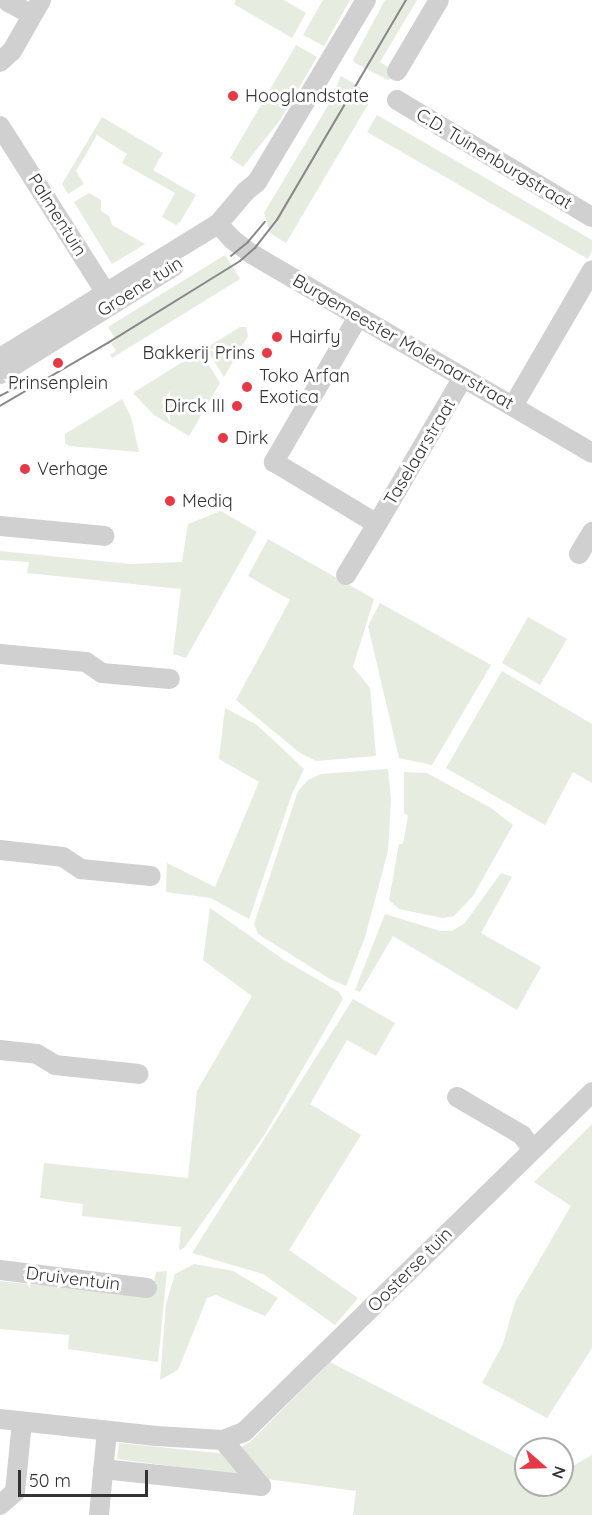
<!DOCTYPE html>
<html>
<head>
<meta charset="utf-8">
<style>
	body { margin:0 }
	#map { position:relative; width:592px; height:1515px; overflow:hidden; background:#fff; font-family:Quicksand,sans-serif }
	div>[style] { position:absolute }
	[style*='--x'] { left:calc(var(--x)*1px); top:calc(var(--y)*1px); width:calc(var(--w)*1px); rotate:calc(var(--a)*1deg) }
	.green>* { inset:0; background:#e6ecdf }
	.minor>* { height:20px; margin:-10px; padding:0 10px; transform-origin:10px; border-radius:10px; background:#d0d0d0 }
	.tram>* { height:1.5px; margin:-0.75px; padding:0 0.75px; transform-origin:0.75px; border-radius:0.75px; background:#888 }
	.dots>* { width:16px; height:16px; translate:-50% -50%; box-sizing:border-box; border:3px solid #fff; border-radius:50% }
	span { translate:-50% -50%; white-space:nowrap; text-align:center; line-height:1.15; -webkit-text-stroke:6px #fff; paint-order:stroke }
	.poi-label { font-size:18px; color:#333 }
	.left { translate:0 -50%; text-align:left }
	.right { translate:-100% -50%; text-align:right }
	.street-label { font-size:18px; color:#333 }
	.north { position:absolute; left:514px; top:1437px; width:60px; height:60px; box-sizing:border-box; background:#fff; border:2px solid #adadad; border-radius:50%; rotate:110deg; font-size:16px; font-weight:700; line-height:24px; text-align:center; color:#333 }
	.north::after { content:''; display:block; margin:auto; width:21px; height:27px; background:#e63946; clip-path:polygon(50% 0,100% 100%,50% 72%,0 100%) }
	.scale { position:absolute; left:18px; top:1470px; width:130px; height:27px; box-sizing:border-box; border:3px solid #333; border-top:0; padding-left:8px; font-size:18px; line-height:21px; white-space:nowrap; color:#333; -webkit-text-stroke:4px #fff; paint-order:stroke }
</style>
</head>
<body>
<div id="map">
	<div class="green">
		<div style="clip-path:polygon(236px 0,284px 0,306px 13px,292px 38px,234px 4px)"></div>
		<div style="clip-path:polygon(323px 0,350px 0,324px 46px,303px 35px)"></div>
		<div style="clip-path:polygon(385px 0,417px 0,380px 62px,391px 69px,394px 77px,388px 80px,355px 63px,353px 60px)"></div>
		<div style="clip-path:polygon(296px 45px,317px 57px,280px 120px,243px 167px,230px 158px)"></div>
		<div style="clip-path:polygon(341px 76px,361px 88px,358px 95px,370px 101px,286px 243px,270px 233px,264px 213px,329px 104px)"></div>
		<div style="clip-path:polygon(377px 115px,592px 240px,592px 251px,588px 259px,367px 132px)"></div>
		<div style="clip-path:polygon(102px 117px,163px 153px,153px 170px,196px 195px,180px 222px,176px 225px,162px 217px,175px 193px,122px 163px,127px 154px,97px 135px,76px 171px,84px 184px,68px 194px,62px 184px)"></div>
		<div style="clip-path:polygon(89px 193px,101px 200px,101px 211px,109px 216px,112px 225px,145px 244px,112px 264px,74px 202px)"></div>
		<div style="clip-path:polygon(225px 255px,240px 279px,112px 358px,110px 355px,116px 351px,111px 343px,116px 340px,108px 327px)"></div>
		<div style="clip-path:polygon(240px 327px,246px 327px,248px 336px,224px 377px,206px 348px)"></div>
		<div style="clip-path:polygon(200px 351px,220px 383px,189px 436px,154px 415px,133px 393px)"></div>
		<div style="clip-path:polygon(122px 399px,131px 417px,139px 452px,69px 446px,65px 443px,65px 434px)"></div>
		<div style="clip-path:polygon(221px 511px,257px 532px,186px 658px,173px 654px,181px 589px,27px 573px,29px 562px,0 560px,0 551px,130px 564px,182px 562px,188px 524px)"></div>
		<div style="clip-path:polygon(268px 539px,374px 599px,353px 667px,370px 688px,376px 756px,316px 761px,300px 753px,236px 700px,290px 600px,248px 576px)"></div>
		<div style="clip-path:polygon(380px 603px,491px 665px,432px 765px,399px 758px,368px 626px)"></div>
		<div style="clip-path:polygon(528px 617px,567px 639px,540px 685px,502px 663px)"></div>
		<div style="clip-path:polygon(502px 671px,592px 724px,592px 783px,573px 772px,545px 825px,446px 768px)"></div>
		<div style="clip-path:polygon(225px 708px,257px 725px,304px 769px,292px 794px,249px 919px,211px 898px,166px 892px,167px 863px,215px 887px,259px 782px,219px 759px)"></div>
		<div style="clip-path:polygon(388px 769px,391px 799px,388px 851px,365px 937px,346px 986px,330px 979px,258px 934px,254px 924px,298px 791px,308px 780px,321px 774px)"></div>
		<div style="clip-path:polygon(404px 772px,427px 773px,491px 808px,513px 825px,473px 896px,454px 916px,443px 918px,399px 909px,389px 900px,399px 844px,403px 844px,408px 816px,404px 813px)"></div>
		<div style="clip-path:polygon(501px 873px,512px 877px,481px 933px,541px 967px,517px 1010px,393px 936px,360px 992px,355px 990px,385px 914px,440px 931px,452px 931px,465px 923px)"></div>
		<div style="clip-path:polygon(210px 908px,284px 960px,339px 992px,343px 999px,265px 1134px,184px 1248px,179px 1250px,181px 1227px,82px 1216px,83px 1204px,40px 1198px,44px 1163px,188px 1178px,197px 1091px,252px 996px,203px 960px)"></div>
		<div style="clip-path:polygon(353px 999px,395px 1023px,376px 1056px,347px 1040px,310px 1104px,361px 1135px,289px 1250px,358px 1298px,335px 1325px,263px 1274px,192px 1253px)"></div>
		<div style="clip-path:polygon(592px 1124px,592px 1348px,547px 1418px,482px 1383px,503px 1344px,515px 1302px,571px 1206px,534px 1182px)"></div>
		<div style="clip-path:polygon(194px 1264px,233px 1271px,278px 1298px,265px 1316px,216px 1295px,207px 1298px,178px 1370px,160px 1380px,166px 1304px,175px 1274px)"></div>
		<div style="clip-path:polygon(167px 1271px,158px 1362px,68px 1349px,69px 1335px,0 1329px,0 1281px,151px 1296px,156px 1272px)"></div>
		<div style="clip-path:polygon(330px 1362px,526px 1463px,526px 1485px,562px 1485px,562px 1472px,592px 1455px,592px 1515px,353px 1515px,356px 1491px,117px 1459px,119px 1443px,218px 1453px,238px 1449px,250px 1442px)"></div>
	</div>
	<div class="minor">
		<div style="--x:8;--y:2;--w:27;--a:28"></div>
		<div style="--x:0;--y:62;--w:16;--a:-43"></div>
		<div style="--x:12;--y:51;--w:59;--a:-60.4"></div>
		<div style="--x:397;--y:71;--w:82;--a:-59.4"></div>
		<div style="--x:397;--y:100;--w:227;--a:31"></div>
		<div style="--x:0;--y:126;--w:207;--a:57.6"></div>
		<div style="--x:218;--y:224;--w:22;--a:47"></div>
		<div style="--x:233;--y:240;--w:21;--a:37"></div>
		<div style="--x:250;--y:253;--w:396;--a:30.3"></div>
		<div style="--x:358;--y:317;--w:168;--a:120.1"></div>
		<div style="--x:274;--y:462;--w:120;--a:31"></div>
		<div style="--x:377;--y:524;--w:168;--a:-59.6"></div>
		<div style="--x:0;--y:358;--w:256;--a:-31.6"></div>
		<div style="--x:218;--y:224;--w:42;--a:-49.8"></div>
		<div style="--x:245;--y:192;--w:16;--a:-40"></div>
		<div style="--x:257;--y:182;--w:212;--a:-59.1"></div>
		<div style="--x:0;--y:374;--w:205;--a:-31.8"></div>
		<div style="--x:513;--y:406;--w:157;--a:-59.8"></div>
		<div style="--x:0;--y:526;--w:105;--a:5.4"></div>
		<div style="--x:579;--y:554;--w:26;--a:-59"></div>
		<div style="--x:346;--y:575;--w:60;--a:-58.7"></div>
		<div style="--x:0;--y:654;--w:86;--a:5.3"></div>
		<div style="--x:86;--y:662;--w:19;--a:35"></div>
		<div style="--x:102;--y:673;--w:68;--a:5"></div>
		<div style="--x:0;--y:850;--w:63;--a:6.3"></div>
		<div style="--x:63;--y:857;--w:22;--a:34"></div>
		<div style="--x:81;--y:869;--w:70;--a:5.7"></div>
		<div style="--x:0;--y:1050;--w:37;--a:6"></div>
		<div style="--x:37;--y:1054;--w:21;--a:31"></div>
		<div style="--x:55;--y:1065;--w:84;--a:6.1"></div>
		<div style="--x:457;--y:1097;--w:75;--a:30.3"></div>
		<div style="--x:522;--y:1135;--w:17;--a:54"></div>
		<div style="--x:0;--y:1270;--w:148;--a:7"></div>
		<div style="--x:0;--y:1419;--w:157;--a:6.2"></div>
		<div style="--x:156;--y:1436;--w:67;--a:3.4"></div>
		<div style="--x:223;--y:1440;--w:22;--a:-21"></div>
		<div style="--x:244;--y:1432;--w:487;--a:-44.3"></div>
		<div style="--x:103;--y:1469;--w:159;--a:6.1"></div>
		<div style="--x:261;--y:1486;--w:60;--a:-129.6"></div>
		<div style="--x:0;--y:1505;--w:20;--a:-41"></div>
		<div style="--x:15;--y:1492;--w:70;--a:-84.3"></div>
		<div style="--x:99;--y:1515;--w:84;--a:-84.6"></div>
	</div>
	<div class="tram">
		<div style="--x:231;--y:256;--w:22;--a:-39"></div>
		<div style="--x:248;--y:242;--w:26;--a:-50"></div>
		<div style="--x:0;--y:396;--w:30;--a:-27"></div>
		<div style="--x:0;--y:406;--w:125;--a:-30.3"></div>
		<div style="--x:108;--y:343;--w:155;--a:-31.8"></div>
		<div style="--x:240;--y:261;--w:20;--a:-41"></div>
		<div style="--x:255;--y:248;--w:36;--a:-52"></div>
		<div style="--x:277;--y:220;--w:255;--a:-59.6"></div>
	</div>
	<div class="dots">
		<div style="left:233px;top:96px;background:#e63946"></div>
		<div style="left:277px;top:337px;background:#e63946"></div>
		<div style="left:267px;top:353px;background:#e63946"></div>
		<div style="left:58px;top:363px;background:#e63946"></div>
		<div style="left:247px;top:387px;background:#e63946"></div>
		<div style="left:237px;top:406px;background:#e63946"></div>
		<div style="left:223px;top:438px;background:#e63946"></div>
		<div style="left:25px;top:469px;background:#e63946"></div>
		<div style="left:170px;top:501px;background:#e63946"></div>
	</div>
	<div class="poi-label">
		<span class="left" style="left:245px;top:96px">Hooglandstate</span>
		<span class="left" style="left:289px;top:337px">Hairfy</span>
		<span class="right" style="left:255px;top:353px">Bakkerij Prins</span>
		<span class="left" style="left:259px;top:387px">Toko Arfan<br>Exotica</span>
		<span style="left:58px;top:383px">Prinsenplein</span>
		<span class="right" style="left:225px;top:406px">Dirck III</span>
		<span class="left" style="left:235px;top:438px">Dirk</span>
		<span class="left" style="left:37px;top:469px">Verhage</span>
		<span class="left" style="left:182px;top:501px">Mediq</span>
	</div>
	<div class="street-label">
		<span style="left:494px;top:159px;rotate:31deg">C.D. Tuinenburgstraat</span>
		<span style="left:57px;top:215px;rotate:58deg">Palmentuin</span>
		<span style="left:140px;top:287px;rotate:-32deg">Groene tuin</span>
		<span style="left:403px;top:342px;rotate:30deg">Burgemeester Molenaarstraat</span>
		<span style="left:420px;top:452px;rotate:-59deg">Taselaarstraat</span>
		<span style="left:410px;top:1270px;rotate:-45deg">Oosterse tuin</span>
		<span style="left:73px;top:1279px;rotate:7deg">Druiventuin</span>
	</div>
	<div class="north">N</div>
	<div class="scale">50 m</div>
</div>
</body>
</html>
